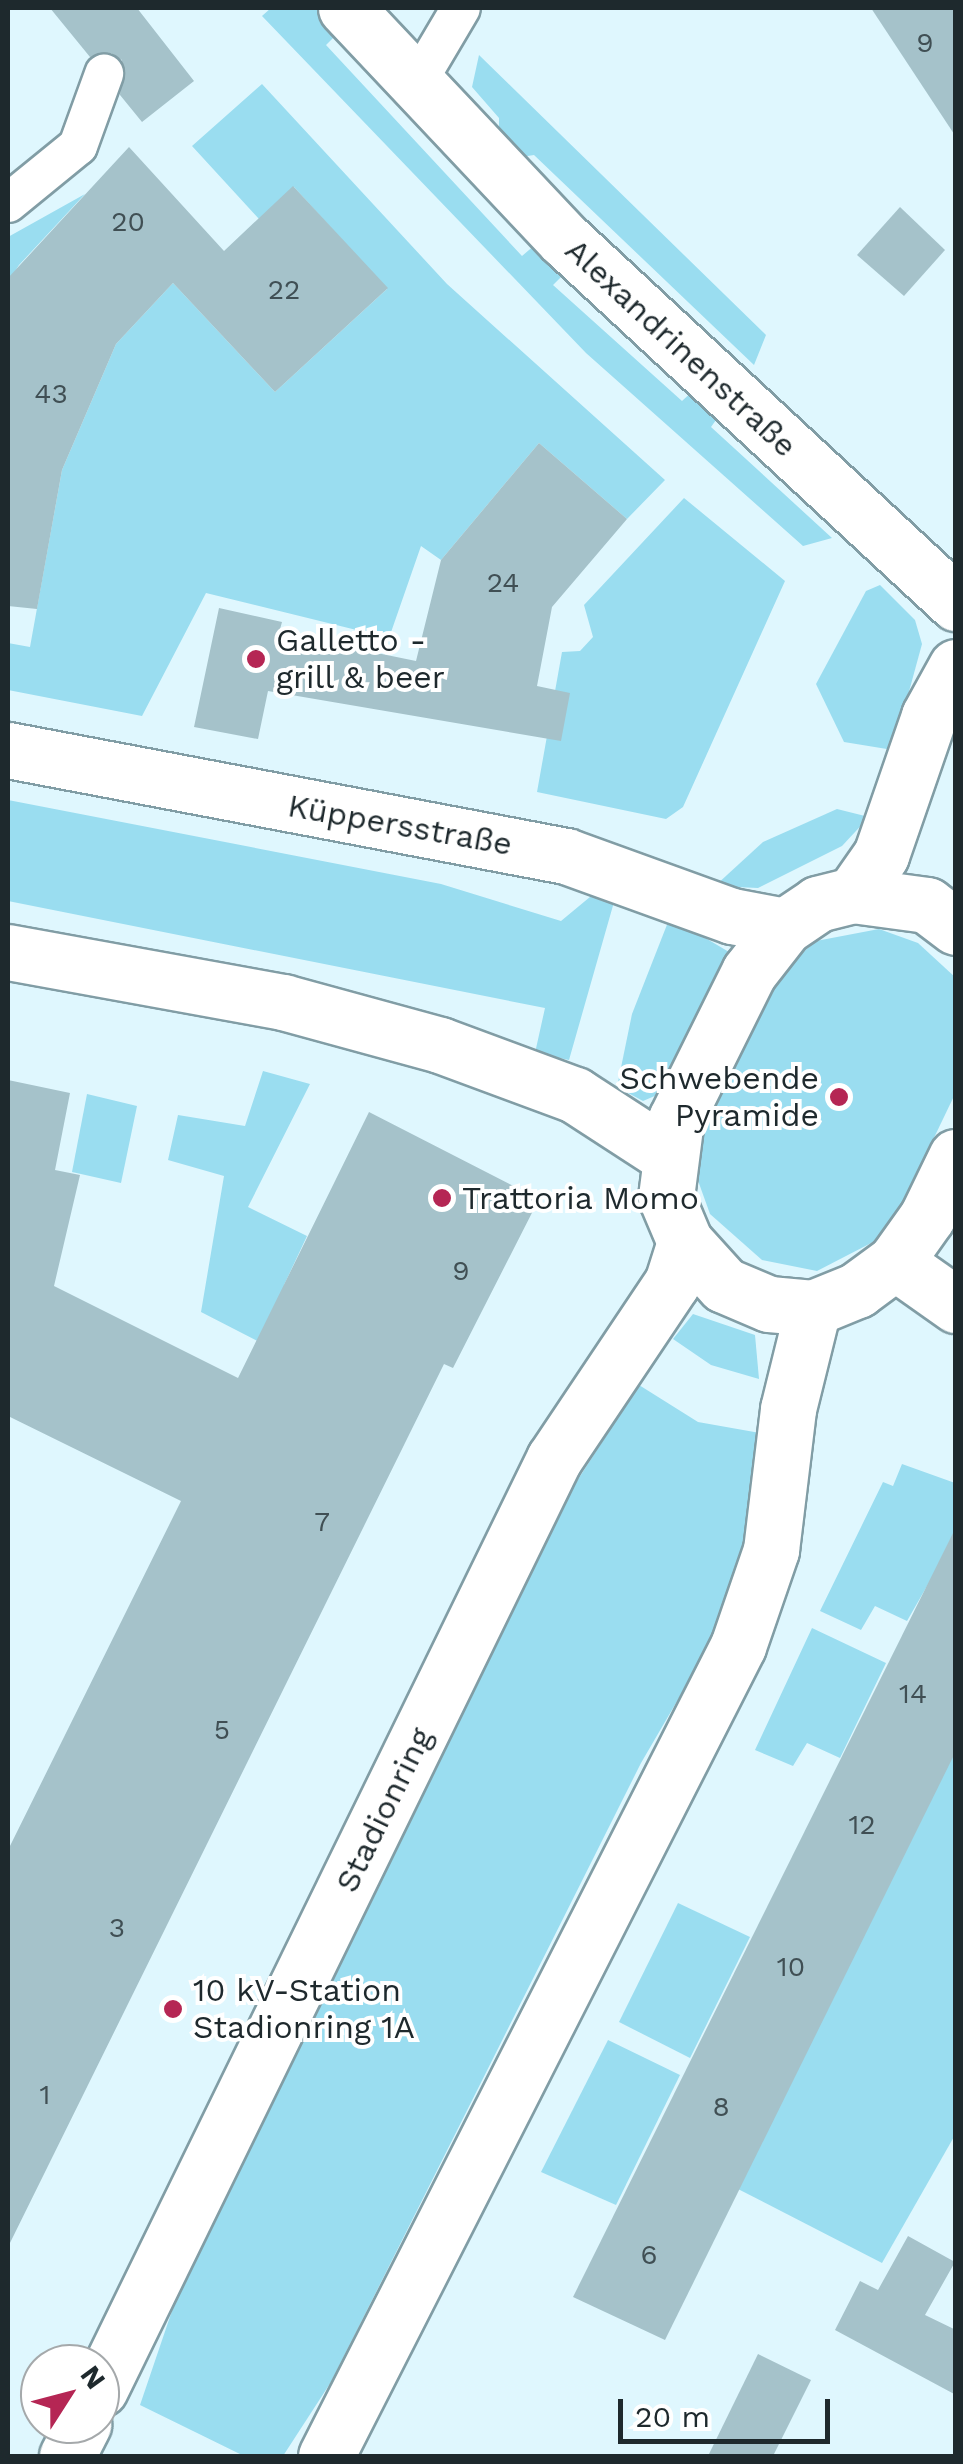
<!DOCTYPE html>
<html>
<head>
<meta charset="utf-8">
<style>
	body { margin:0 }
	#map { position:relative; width:963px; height:2464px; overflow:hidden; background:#dff7fe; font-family:"Work Sans",sans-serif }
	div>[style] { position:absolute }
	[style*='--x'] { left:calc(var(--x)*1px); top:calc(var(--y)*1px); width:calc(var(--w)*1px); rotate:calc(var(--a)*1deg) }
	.green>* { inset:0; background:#9addf0 }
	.building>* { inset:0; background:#a5c2ca }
	.roads { filter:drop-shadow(2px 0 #819da5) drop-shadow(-2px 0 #819da5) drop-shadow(0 2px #819da5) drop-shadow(0 -2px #819da5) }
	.lane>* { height:38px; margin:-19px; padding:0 19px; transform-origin:19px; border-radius:19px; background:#fff }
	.street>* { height:55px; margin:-27.5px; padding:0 27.5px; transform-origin:27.5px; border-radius:27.5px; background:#fff }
	.secondary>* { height:55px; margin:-27.5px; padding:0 27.5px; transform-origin:27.5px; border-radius:27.5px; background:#fff }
	.dots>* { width:28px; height:28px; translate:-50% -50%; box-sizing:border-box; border:5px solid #fff; border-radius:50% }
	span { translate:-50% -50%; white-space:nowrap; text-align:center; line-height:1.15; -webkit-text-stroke:8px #fff; paint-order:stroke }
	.number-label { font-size:28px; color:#404f54 }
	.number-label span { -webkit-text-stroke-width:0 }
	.street-label { font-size:32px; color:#1e292d }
	.poi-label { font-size:32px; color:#1e292d }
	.left { translate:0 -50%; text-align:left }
	.right { translate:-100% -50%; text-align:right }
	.frame { position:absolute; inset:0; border:10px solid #1e292d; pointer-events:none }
	.north { position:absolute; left:20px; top:2344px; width:100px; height:100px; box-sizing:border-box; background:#fff; border:2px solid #a5a9ab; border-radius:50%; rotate:54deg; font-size:28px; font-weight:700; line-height:40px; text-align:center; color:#1e292d }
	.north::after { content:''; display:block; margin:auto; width:35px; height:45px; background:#b52654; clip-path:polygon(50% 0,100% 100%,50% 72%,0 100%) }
	.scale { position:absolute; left:618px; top:2399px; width:212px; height:45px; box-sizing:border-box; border:5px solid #1e292d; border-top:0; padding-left:12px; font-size:30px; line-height:35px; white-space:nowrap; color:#1e292d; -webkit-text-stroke:8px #fff; paint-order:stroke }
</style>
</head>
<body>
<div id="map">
	<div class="green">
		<div style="clip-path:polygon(271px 8px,321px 8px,341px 30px,326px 45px,522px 256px,536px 244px,566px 272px,553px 285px,682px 401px,694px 390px,721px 413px,711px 427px,832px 538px,803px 546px,586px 353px,262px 16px)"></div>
		<div style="clip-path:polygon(479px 55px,766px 335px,754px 365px,534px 155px,521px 157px,499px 133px,499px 118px,472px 87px)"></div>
		<div style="clip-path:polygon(262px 84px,447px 284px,665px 480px,627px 519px,539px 443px,441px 560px,421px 546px,389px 638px,206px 593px,142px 716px,8px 690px,8px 643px,30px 647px,62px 470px,116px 344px,173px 283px,275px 392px,387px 289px,294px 187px,259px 219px,192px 146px)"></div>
		<div style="clip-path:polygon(85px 194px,19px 265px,8px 282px,8px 237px)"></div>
		<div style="clip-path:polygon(684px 498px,785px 581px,683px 807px,666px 819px,537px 792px,562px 652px,580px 651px,593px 637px,584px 605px)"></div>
		<div style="clip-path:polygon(880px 585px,915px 620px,922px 644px,893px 750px,844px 742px,816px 684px,866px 591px)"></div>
		<div style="clip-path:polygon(8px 800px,441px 884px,561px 921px,602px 887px,616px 895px,569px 1060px,535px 1053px,545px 1008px,8px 901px)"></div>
		<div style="clip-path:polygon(837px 809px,869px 817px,842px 846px,758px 888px,715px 886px,763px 842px)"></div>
		<div style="clip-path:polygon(670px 917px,729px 952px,657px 1095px,643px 1101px,617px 1087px,632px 1014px)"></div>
		<div style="clip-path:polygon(879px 929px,918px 943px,956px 978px,955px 1094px,894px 1221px,875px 1241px,817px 1271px,762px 1260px,710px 1214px,696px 1175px,697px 1132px,778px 974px,816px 941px)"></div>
		<div style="clip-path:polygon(263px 1071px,310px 1084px,248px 1207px,307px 1236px,284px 1285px,326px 1376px,201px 1312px,224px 1176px,168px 1160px,178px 1115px,245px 1126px)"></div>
		<div style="clip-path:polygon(87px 1094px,137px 1106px,121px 1183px,72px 1172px)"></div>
		<div style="clip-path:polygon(693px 1314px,755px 1335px,759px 1379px,711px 1365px,673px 1339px)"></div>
		<div style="clip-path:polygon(639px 1385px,698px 1422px,760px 1433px,754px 1520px,733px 1605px,641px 1763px,331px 2382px,283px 2456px,244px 2456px,140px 2405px,175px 2302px,553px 1518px)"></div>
		<div style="clip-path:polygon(902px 1464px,955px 1483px,955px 1537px,907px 1621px,875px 1606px,861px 1630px,820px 1611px,883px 1482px,893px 1486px)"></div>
		<div style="clip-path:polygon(812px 1628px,886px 1663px,840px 1758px,807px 1743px,793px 1766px,755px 1750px)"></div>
		<div style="clip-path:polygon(955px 1751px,955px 2135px,882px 2263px,738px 2189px)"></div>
		<div style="clip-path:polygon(678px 1903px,750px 1937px,690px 2058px,619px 2022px)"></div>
		<div style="clip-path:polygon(608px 2040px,680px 2075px,616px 2205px,541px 2172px)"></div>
	</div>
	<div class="building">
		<div style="clip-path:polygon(50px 8px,137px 8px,194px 81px,142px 122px,120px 95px,122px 60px,111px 53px,90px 57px)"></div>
		<div style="clip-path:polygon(871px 8px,956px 8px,956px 137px)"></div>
		<div style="clip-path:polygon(129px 147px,224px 251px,293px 186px,388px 288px,275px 392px,173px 283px,116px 344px,62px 470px,37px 609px,8px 606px,8px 278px)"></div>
		<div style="clip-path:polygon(900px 207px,945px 250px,904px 296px,857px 255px)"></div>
		<div style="clip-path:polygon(539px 443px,627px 519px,552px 607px,537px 686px,570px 693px,561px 741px,268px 691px,258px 739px,194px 727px,219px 608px,282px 622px,279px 633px,416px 661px,441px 560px)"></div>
		<div style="clip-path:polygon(8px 1080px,70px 1093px,55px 1170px,80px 1175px,54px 1286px,238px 1378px,369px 1112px,539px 1199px,453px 1368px,444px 1364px,8px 2247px,8px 1850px,181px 1501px,8px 1416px)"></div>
		<div style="clip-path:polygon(956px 1527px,956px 1751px,665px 2340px,573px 2297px)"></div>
		<div style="clip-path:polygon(908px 2236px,955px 2262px,925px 2315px,956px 2330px,956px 2395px,835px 2330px,860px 2281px,878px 2290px)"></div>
		<div style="clip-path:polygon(758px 2354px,811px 2380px,773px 2456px,708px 2456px)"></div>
	</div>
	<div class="roads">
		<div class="lane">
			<div style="--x:416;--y:84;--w:88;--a:-59.4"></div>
			<div style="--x:8;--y:203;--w:90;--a:-39.2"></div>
			<div style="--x:78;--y:146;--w:77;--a:-70.1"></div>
		</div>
		<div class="street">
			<div style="--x:346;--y:8;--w:319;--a:46.7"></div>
			<div style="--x:565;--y:240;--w:534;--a:42.87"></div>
			<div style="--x:8;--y:750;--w:568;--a:10.76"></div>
			<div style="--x:566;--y:856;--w:177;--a:19.9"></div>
			<div style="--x:732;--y:916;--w:54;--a:10.7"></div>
			<div style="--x:8;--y:952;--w:280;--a:10.3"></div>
			<div style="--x:283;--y:1002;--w:163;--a:15.3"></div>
			<div style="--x:440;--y:1045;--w:144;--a:20.3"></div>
			<div style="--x:575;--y:1095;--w:108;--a:33"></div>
			<div style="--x:895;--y:1262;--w:75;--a:35.2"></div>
		</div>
		<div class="secondary">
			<div style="--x:853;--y:895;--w:49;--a:-55"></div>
			<div style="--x:881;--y:855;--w:147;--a:-70.9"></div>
			<div style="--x:929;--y:716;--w:56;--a:-61.1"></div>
			<div style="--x:956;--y:927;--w:36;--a:-143"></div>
			<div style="--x:927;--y:905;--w:75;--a:-172.3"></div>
			<div style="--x:853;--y:895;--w:36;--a:166"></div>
			<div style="--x:818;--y:904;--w:40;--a:146"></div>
			<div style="--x:785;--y:926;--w:58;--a:128"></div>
			<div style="--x:749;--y:972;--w:164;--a:116.4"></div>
			<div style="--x:676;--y:1119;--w:79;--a:97.3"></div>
			<div style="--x:666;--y:1197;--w:49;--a:67.1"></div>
			<div style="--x:685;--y:1242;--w:58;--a:47.8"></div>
			<div style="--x:724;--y:1285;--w:49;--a:22.9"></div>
			<div style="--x:769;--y:1304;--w:44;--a:5.2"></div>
			<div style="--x:813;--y:1308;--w:48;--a:-22.2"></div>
			<div style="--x:857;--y:1290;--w:47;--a:-36.4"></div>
			<div style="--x:895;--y:1262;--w:55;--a:-54.6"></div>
			<div style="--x:927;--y:1217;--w:67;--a:-64.2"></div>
			<div style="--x:100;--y:2389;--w:1035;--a:-63.98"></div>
			<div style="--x:554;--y:1459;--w:212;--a:-56.2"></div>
			<div style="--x:672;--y:1283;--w:43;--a:-72.4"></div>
			<div style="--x:67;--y:2456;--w:36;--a:-63"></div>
			<div style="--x:326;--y:2456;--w:909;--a:-63.04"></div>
			<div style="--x:738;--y:1646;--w:102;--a:-71"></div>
			<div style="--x:771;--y:1550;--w:142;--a:-83.1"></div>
			<div style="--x:788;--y:1409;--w:104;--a:-76.1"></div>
		</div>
	</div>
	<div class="dots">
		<div style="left:256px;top:659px;background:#b52654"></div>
		<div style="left:839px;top:1097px;background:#b52654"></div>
		<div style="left:442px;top:1198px;background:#b52654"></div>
		<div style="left:173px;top:2009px;background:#b52654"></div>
	</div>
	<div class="number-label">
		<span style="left:925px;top:43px">9</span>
		<span style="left:128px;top:222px">20</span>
		<span style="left:284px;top:290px">22</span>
		<span style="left:51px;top:394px">43</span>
		<span style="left:503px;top:583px">24</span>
		<span style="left:461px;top:1271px">9</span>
		<span style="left:322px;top:1522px">7</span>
		<span style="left:913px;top:1694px">14</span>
		<span style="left:222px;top:1730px">5</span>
		<span style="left:862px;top:1825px">12</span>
		<span style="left:117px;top:1928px">3</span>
		<span style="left:791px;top:1967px">10</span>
		<span style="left:45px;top:2095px">1</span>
		<span style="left:721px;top:2107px">8</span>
		<span style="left:649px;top:2255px">6</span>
	</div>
	<div class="street-label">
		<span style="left:681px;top:348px;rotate:43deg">Alexandrinenstraße</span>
		<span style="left:400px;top:825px;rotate:10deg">Küppersstraße</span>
		<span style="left:384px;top:1810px;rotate:-64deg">Stadionring</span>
	</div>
	<div class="poi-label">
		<span class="left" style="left:276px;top:659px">Galletto -<br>grill &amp; beer</span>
		<span class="right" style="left:819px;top:1097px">Schwebende<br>Pyramide</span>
		<span class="left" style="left:462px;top:1198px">Trattoria Momo</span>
		<span class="left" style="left:193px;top:2009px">10 kV-Station<br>Stadionring 1A</span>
	</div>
	<div class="frame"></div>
	<div class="north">N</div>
	<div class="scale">20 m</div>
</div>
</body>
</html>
